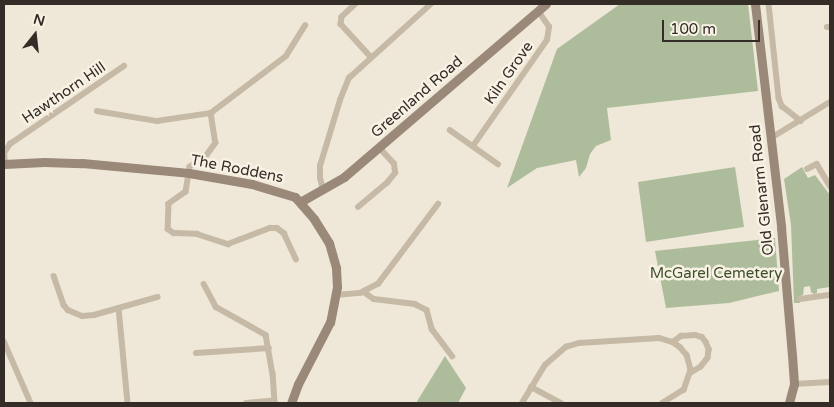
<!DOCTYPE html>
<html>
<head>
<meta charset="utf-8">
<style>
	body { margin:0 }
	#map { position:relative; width:834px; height:407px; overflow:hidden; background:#efe8d9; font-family:"Varela Round",sans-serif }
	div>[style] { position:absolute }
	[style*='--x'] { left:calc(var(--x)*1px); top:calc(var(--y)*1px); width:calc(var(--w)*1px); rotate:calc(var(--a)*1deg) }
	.green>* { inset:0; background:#adbd9b }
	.street>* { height:5.5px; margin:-2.75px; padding:0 2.75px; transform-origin:2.75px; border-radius:2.75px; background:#c6baa6 }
	.secondary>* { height:9px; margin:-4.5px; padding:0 4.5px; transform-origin:4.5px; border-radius:4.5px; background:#9a8978 }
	span { translate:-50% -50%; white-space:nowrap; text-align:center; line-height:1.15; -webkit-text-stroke:5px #f8f2e5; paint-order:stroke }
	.street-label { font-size:15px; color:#332c27 }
	.park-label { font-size:15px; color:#3e502c }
	.frame { position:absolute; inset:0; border:5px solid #332c27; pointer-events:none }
	.north { position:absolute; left:10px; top:10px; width:50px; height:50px; -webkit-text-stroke:4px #f8f2e5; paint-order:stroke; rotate:16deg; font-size:14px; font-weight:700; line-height:20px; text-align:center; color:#332c27 }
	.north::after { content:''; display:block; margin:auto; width:18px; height:22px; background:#332c27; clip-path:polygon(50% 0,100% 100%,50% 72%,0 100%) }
	.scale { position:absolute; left:662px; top:20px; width:98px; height:22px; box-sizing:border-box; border:2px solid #332c27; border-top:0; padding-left:6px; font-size:15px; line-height:18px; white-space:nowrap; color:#332c27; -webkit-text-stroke:4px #f8f2e5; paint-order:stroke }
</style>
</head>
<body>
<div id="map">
	<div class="green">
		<div style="clip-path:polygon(620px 4px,748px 4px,758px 91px,607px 108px,611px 140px,596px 146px,590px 154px,586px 168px,579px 177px,576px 160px,537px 168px,507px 188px,557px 49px)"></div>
		<div style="clip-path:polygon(735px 167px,744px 227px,646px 242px,638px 182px)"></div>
		<div style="clip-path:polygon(802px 167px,808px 178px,815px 175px,830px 195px,830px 287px,817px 289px,817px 293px,814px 294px,811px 292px,810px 286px,804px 287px,803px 295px,800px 296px,800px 303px,794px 303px,791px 225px,784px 179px)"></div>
		<div style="clip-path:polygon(775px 238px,779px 291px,729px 303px,666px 308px,655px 251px)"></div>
		<div style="clip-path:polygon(445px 356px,466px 388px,458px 403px,416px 403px)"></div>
	</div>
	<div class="street">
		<div style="--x:356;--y:4;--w:19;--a:137"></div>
		<div style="--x:342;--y:17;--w:7;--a:98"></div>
		<div style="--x:341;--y:24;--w:45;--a:47.7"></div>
		<div style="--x:769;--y:4;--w:95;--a:83.9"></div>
		<div style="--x:779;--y:98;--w:9;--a:69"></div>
		<div style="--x:782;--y:106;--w:24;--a:38"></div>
		<div style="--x:827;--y:27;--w:3;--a:0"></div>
		<div style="--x:97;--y:111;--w:61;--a:9.5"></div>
		<div style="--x:157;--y:121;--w:55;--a:-8.4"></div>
		<div style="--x:211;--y:113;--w:94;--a:-37.2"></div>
		<div style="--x:286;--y:56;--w:36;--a:-58"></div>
		<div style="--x:211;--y:113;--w:30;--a:81"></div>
		<div style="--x:216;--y:143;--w:19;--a:126"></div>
		<div style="--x:205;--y:158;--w:17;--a:149"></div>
		<div style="--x:190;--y:167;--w:25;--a:99"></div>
		<div style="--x:186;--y:192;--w:21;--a:145"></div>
		<div style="--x:169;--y:204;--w:25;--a:92"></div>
		<div style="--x:168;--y:229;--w:7;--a:34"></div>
		<div style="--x:174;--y:233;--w:23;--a:2"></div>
		<div style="--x:197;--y:234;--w:33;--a:18"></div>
		<div style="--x:228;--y:244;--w:45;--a:-20.9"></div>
		<div style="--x:270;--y:228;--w:7;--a:0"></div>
		<div style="--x:277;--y:228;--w:9;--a:36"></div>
		<div style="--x:284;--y:233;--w:29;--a:65"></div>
		<div style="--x:450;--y:130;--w:59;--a:35.3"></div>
		<div style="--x:771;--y:138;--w:69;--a:-31.4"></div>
		<div style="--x:473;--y:146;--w:129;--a:-55.1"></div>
		<div style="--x:547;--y:40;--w:13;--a:-81"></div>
		<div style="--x:549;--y:27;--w:19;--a:-125"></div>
		<div style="--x:5;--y:164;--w:11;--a:-95"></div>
		<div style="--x:4;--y:153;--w:11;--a:-56"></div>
		<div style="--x:10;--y:144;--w:138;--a:-34.4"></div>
		<div style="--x:807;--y:169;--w:11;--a:-27"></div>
		<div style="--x:817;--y:164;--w:26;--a:59"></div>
		<div style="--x:323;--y:190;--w:12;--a:-104"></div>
		<div style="--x:320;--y:178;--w:12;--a:-90"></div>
		<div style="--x:320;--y:166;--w:69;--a:-73.1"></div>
		<div style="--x:340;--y:100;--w:24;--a:-68"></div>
		<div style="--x:349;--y:78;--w:110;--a:-42.1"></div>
		<div style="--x:358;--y:207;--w:38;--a:-40"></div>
		<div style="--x:387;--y:183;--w:13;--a:-51"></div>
		<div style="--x:395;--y:173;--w:9;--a:-96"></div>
		<div style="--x:394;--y:164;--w:22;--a:-133"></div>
		<div style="--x:54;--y:276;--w:31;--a:71"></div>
		<div style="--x:64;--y:305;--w:6;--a:51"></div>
		<div style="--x:68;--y:310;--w:15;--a:23"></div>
		<div style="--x:82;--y:316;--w:12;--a:-5"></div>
		<div style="--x:94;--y:315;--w:66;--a:-15.9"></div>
		<div style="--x:204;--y:284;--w:26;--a:62"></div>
		<div style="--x:216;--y:307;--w:57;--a:29.2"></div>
		<div style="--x:266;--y:335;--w:39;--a:80"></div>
		<div style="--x:273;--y:373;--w:30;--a:86"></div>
		<div style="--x:364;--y:292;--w:12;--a:35"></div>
		<div style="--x:374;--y:299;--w:41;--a:7"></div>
		<div style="--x:415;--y:304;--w:13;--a:27"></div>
		<div style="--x:427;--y:310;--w:20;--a:75"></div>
		<div style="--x:432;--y:329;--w:34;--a:53"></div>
		<div style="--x:336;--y:295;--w:24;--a:-5"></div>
		<div style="--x:360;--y:293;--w:20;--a:-27"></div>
		<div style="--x:378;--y:284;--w:100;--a:-53.1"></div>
		<div style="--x:800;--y:299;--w:30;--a:-8"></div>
		<div style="--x:119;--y:308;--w:95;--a:84.6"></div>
		<div style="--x:4;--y:341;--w:68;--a:66.5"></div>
		<div style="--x:673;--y:342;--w:10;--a:-37"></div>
		<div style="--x:681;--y:336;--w:14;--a:-4"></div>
		<div style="--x:695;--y:335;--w:7;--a:16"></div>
		<div style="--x:702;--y:337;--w:6;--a:51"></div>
		<div style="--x:706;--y:342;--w:8;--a:67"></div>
		<div style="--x:709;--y:349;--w:9;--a:96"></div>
		<div style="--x:708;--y:358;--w:11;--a:128"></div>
		<div style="--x:701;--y:367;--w:12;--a:149"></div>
		<div style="--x:196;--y:353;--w:73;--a:-3.9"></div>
		<div style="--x:794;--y:384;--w:36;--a:-3"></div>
		<div style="--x:531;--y:387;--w:34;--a:28"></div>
		<div style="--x:246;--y:403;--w:25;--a:-5"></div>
		<div style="--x:271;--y:401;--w:4;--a:27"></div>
		<div style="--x:522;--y:403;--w:44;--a:-58.8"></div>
		<div style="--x:545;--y:365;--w:28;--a:-41"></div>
		<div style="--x:566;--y:347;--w:14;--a:-17"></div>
		<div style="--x:579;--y:343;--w:80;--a:-3.6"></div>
		<div style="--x:659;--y:338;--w:15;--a:16"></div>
		<div style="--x:673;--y:342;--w:9;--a:36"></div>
		<div style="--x:680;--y:347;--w:11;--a:49"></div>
		<div style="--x:687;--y:355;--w:16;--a:75"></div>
		<div style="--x:691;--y:370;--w:21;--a:109"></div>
		<div style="--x:684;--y:390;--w:25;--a:148"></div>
	</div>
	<div class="secondary">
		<div style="--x:755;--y:4;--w:225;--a:83.3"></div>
		<div style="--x:781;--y:227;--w:128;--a:85.1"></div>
		<div style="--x:792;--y:355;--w:29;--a:86"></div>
		<div style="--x:794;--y:384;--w:20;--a:105"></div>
		<div style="--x:4;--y:164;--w:40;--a:-2.9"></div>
		<div style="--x:44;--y:162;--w:38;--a:2"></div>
		<div style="--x:82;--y:163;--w:107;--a:5.3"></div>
		<div style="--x:189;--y:173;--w:64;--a:9.9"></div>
		<div style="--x:252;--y:184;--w:45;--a:16.8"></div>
		<div style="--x:295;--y:197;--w:29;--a:49"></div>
		<div style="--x:314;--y:219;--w:28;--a:58"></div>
		<div style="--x:329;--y:243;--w:26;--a:74"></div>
		<div style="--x:336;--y:268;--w:19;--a:87"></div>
		<div style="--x:337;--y:287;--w:36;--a:101"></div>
		<div style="--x:330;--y:322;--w:70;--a:117.3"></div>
		<div style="--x:298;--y:384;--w:20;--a:110"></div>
		<div style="--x:300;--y:202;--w:51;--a:-29.6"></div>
		<div style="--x:344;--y:177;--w:266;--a:-40.6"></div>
	</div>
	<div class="street-label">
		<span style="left:509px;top:73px;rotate:-55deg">Kiln Grove</span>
		<span style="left:64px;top:93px;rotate:-34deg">Hawthorn Hill</span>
		<span style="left:417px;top:97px;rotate:-41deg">Greenland Road</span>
		<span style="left:237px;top:169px;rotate:11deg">The Roddens</span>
		<span style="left:762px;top:190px;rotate:-96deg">Old Glenarm Road</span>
	</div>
	<div class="park-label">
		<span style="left:716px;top:274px">McGarel Cemetery</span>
	</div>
	<div class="frame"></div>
	<div class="north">N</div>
	<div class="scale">100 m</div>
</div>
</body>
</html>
